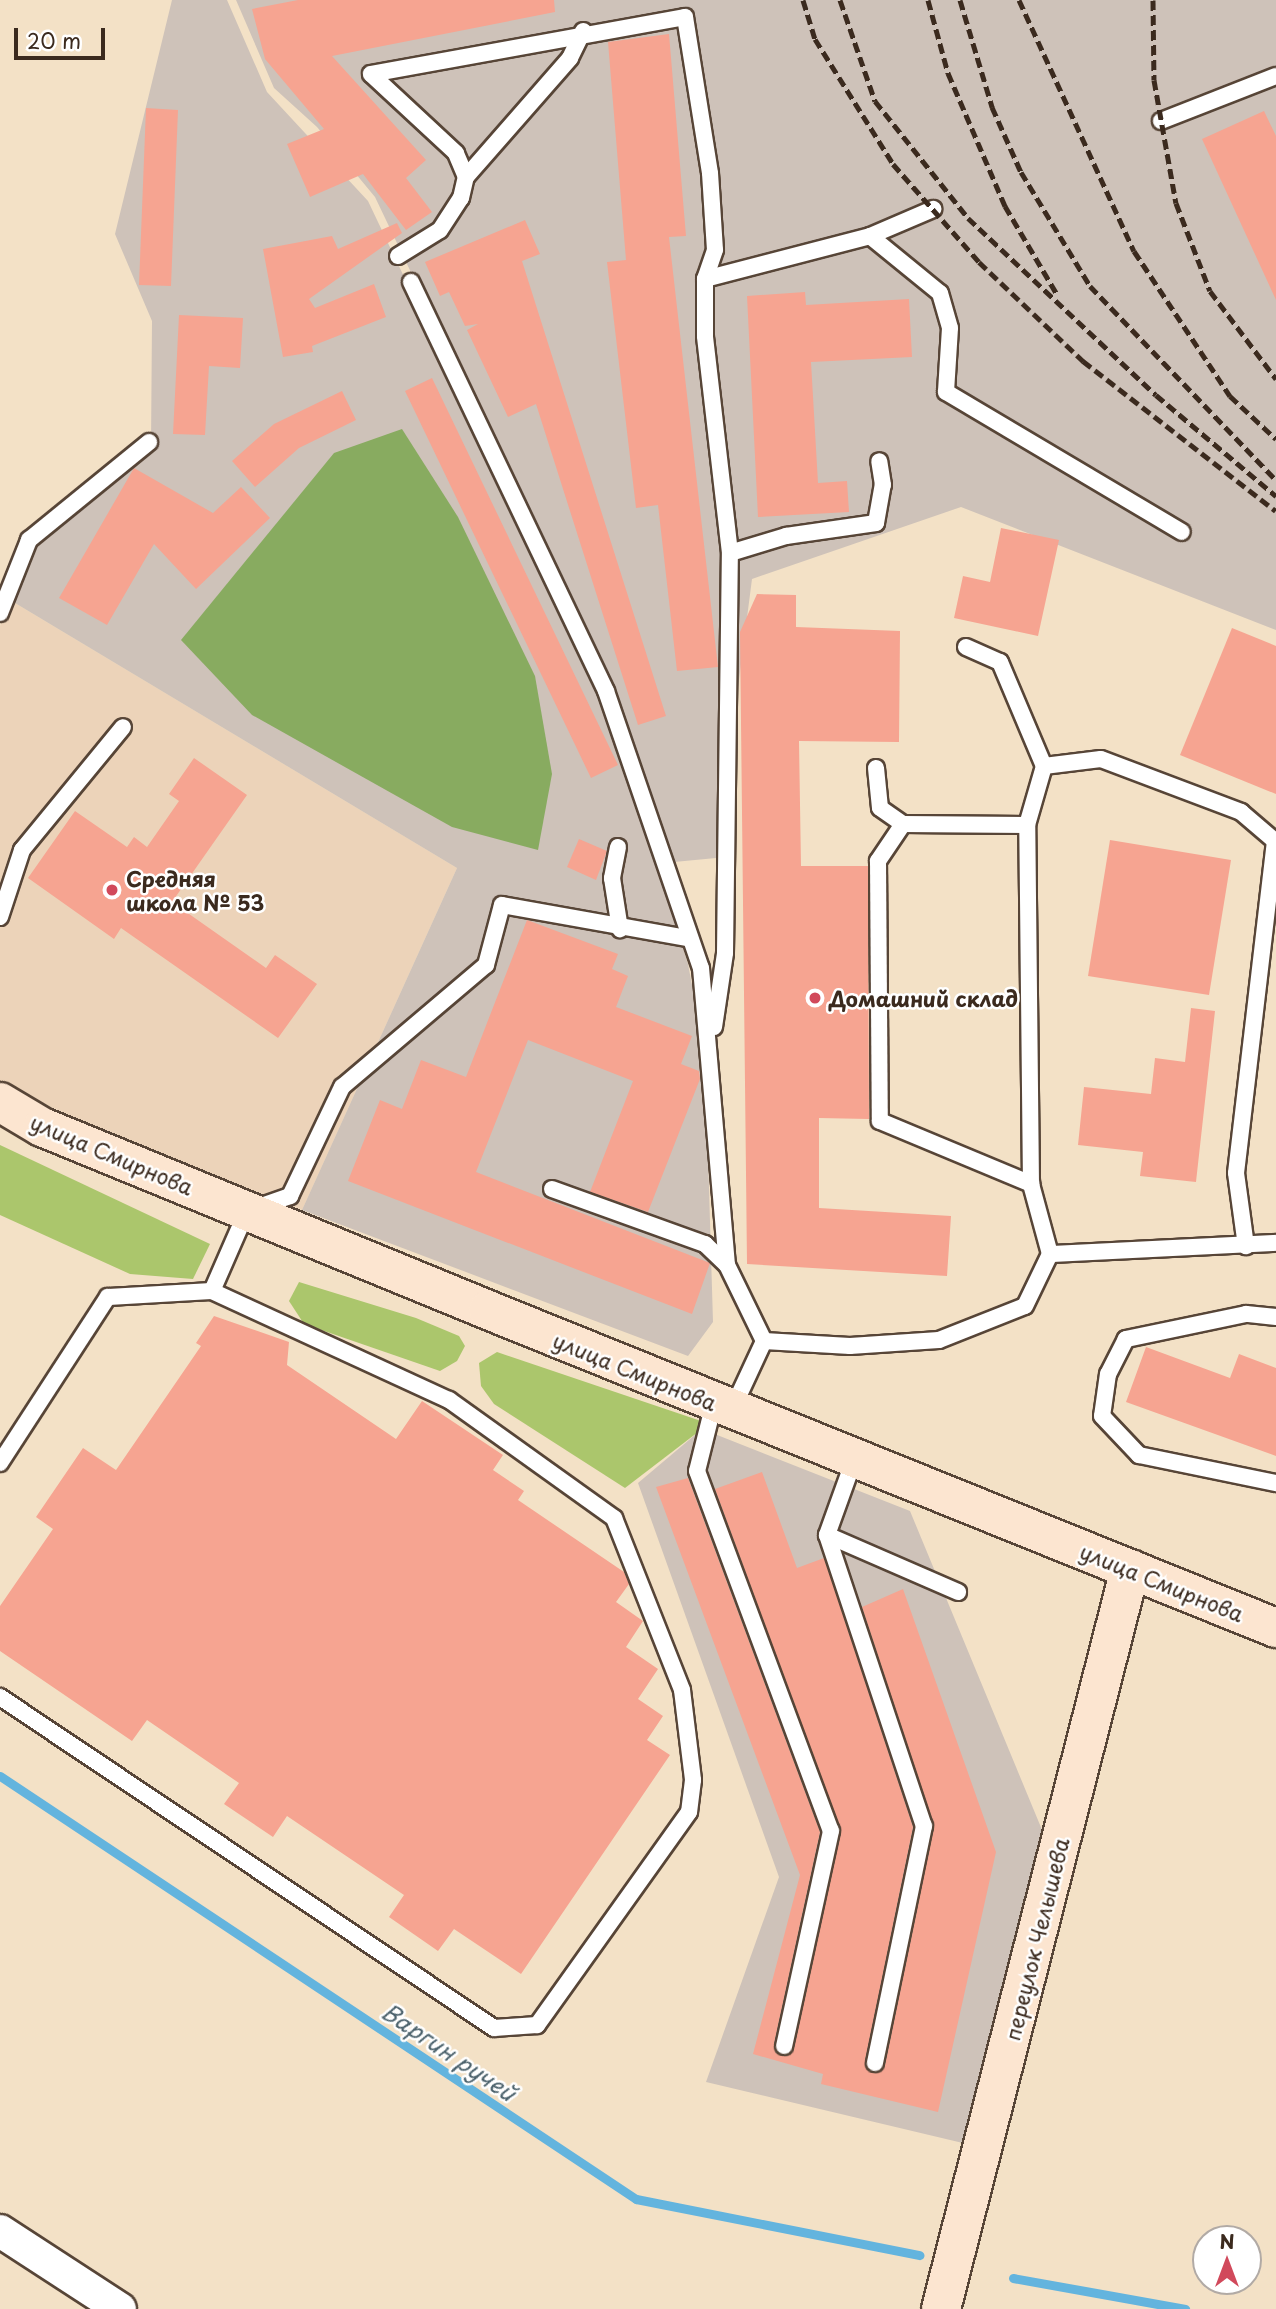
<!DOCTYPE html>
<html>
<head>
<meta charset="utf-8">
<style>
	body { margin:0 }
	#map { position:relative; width:1276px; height:2309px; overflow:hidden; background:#f3e1c6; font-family:"Playpen Sans",sans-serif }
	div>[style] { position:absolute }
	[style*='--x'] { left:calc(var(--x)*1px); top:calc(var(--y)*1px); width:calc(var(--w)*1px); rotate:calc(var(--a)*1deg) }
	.built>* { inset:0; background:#ecd3b9 }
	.industrial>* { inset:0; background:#cec2b9 }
	.green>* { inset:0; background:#abc66c }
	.forest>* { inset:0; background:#88ab60 }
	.stream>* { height:9px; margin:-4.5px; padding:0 4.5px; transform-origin:4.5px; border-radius:4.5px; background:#63b4de }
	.building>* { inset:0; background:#f6a491 }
	.roads { filter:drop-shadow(2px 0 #574537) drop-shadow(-2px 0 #574537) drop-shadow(0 2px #574537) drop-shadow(0 -2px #574537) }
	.lane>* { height:16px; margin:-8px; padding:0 8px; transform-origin:8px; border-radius:8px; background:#fff }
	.street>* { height:32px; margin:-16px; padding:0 16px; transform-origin:16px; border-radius:16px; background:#fff }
	.secondary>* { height:38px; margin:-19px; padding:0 19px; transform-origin:19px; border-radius:19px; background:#fce5d0 }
	.rail>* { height:5px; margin-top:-2.5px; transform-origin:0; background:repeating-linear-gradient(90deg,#3b2a1e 0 10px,transparent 0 15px) }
	.dots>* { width:19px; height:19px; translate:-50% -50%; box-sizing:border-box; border:4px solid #fff; border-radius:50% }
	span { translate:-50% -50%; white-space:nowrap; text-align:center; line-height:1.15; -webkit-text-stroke:5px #fff; paint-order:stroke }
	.poi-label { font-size:21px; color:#3b2a1e; font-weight:700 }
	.left { translate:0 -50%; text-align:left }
	.street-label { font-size:21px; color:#3b2a1e }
	.water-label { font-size:23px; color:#4b616b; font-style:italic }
	.north { position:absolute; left:1192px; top:2225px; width:70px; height:70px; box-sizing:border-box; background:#fff; border:2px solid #b1aaa5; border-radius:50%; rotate:0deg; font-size:19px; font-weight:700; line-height:28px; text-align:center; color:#3b2a1e }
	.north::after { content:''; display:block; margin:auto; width:24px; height:32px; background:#d1495b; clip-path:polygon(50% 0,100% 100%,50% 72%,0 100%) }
	.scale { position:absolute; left:14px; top:28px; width:91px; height:32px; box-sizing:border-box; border:4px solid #3b2a1e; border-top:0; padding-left:9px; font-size:21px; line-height:24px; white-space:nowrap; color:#3b2a1e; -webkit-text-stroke:5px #fff; paint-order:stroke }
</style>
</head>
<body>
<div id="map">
	<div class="built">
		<div style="clip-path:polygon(10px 600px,457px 868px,302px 1210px,131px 1144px,0 1083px,0 626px)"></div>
	</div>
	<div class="industrial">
		<div style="clip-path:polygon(172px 0,227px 0,267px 92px,368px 201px,602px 693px,688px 964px,705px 1053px,713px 1322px,688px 1356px,302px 1210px,457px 868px,10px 600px,33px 543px,151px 445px,152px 321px,115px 234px)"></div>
		<div style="clip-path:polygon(236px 0,1276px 0,1276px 630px,961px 507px,752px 579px,716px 858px,674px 862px,610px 689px,375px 197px,317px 127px,274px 88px)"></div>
		<div style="clip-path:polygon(702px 1429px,910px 1511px,1057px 1866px,988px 2149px,706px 2082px,779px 1877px,638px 1483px)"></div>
	</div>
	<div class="green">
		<div style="clip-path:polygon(0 1145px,210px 1244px,193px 1279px,130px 1274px,0 1215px)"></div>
		<div style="clip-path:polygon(299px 1282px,416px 1318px,459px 1336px,465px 1346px,457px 1361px,440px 1371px,304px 1324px,289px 1301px)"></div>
		<div style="clip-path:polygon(497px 1352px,701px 1421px,702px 1429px,625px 1488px,494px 1404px,481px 1386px,479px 1363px)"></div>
	</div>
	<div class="forest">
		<div style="clip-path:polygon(402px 429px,458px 517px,535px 676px,552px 774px,538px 850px,452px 827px,252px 715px,181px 640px,334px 453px)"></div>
	</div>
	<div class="stream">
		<div style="--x:0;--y:1776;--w:764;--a:33.63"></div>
		<div style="--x:636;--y:2199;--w:289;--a:11.2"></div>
		<div style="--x:1013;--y:2278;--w:175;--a:10.2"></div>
	</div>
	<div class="building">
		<div style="clip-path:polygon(298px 0,554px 0,555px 12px,332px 56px,426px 160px,406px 178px,432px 212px,406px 230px,363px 174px,310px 197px,287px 144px,324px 129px,265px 59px,252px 9px)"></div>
		<div style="clip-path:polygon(669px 34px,686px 236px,669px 237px,718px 667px,677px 671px,658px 505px,636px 508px,607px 262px,626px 260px,608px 42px)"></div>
		<div style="clip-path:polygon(146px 108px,178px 110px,171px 286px,139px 285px)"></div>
		<div style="clip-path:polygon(1264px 111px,1276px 136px,1276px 300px,1202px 139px)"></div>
		<div style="clip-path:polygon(525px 220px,540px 254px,522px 261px,666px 716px,638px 725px,536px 404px,508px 417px,467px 330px,478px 324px,465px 326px,449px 292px,440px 296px,425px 262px)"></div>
		<div style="clip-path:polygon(397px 223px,402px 233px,309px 299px,315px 308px,374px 284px,386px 317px,312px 346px,313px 352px,283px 357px,263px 249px,332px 236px,338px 249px)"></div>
		<div style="clip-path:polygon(805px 292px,806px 305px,909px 299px,912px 357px,811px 362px,818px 483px,847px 481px,849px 512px,758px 517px,747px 296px)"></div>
		<div style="clip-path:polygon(179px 315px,243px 318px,240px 368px,209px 366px,205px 435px,173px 434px)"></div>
		<div style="clip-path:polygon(432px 378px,618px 765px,591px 778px,405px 391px)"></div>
		<div style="clip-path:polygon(342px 391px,356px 420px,299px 448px,255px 487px,232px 461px,274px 424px)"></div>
		<div style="clip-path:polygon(134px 468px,213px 513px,241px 487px,270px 518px,196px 589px,154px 544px,107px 625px,59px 598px)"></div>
		<div style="clip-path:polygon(1001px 528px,1059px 540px,1038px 636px,954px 618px,963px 576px,990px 582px)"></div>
		<div style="clip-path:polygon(757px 594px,796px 595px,796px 627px,900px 631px,899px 742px,799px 741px,801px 866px,868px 866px,869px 1119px,819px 1118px,819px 1208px,951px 1216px,947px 1276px,747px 1264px,740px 632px)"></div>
		<div style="clip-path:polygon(1232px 628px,1276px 646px,1276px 794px,1180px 755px)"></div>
		<div style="clip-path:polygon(194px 758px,247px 795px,172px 902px,266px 968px,275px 955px,317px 984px,278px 1038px,121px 928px,114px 939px,28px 878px,75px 811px,127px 847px,134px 837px,147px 847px,179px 801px,169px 794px)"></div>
		<div style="clip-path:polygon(579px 839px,607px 851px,596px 880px,567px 867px)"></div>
		<div style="clip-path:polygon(1110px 840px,1231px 860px,1209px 995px,1088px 976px)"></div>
		<div style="clip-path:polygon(527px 920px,618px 954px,612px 969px,628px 976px,616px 1007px,692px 1036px,681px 1064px,699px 1071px,700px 1079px,648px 1212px,590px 1192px,633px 1081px,528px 1040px,476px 1172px,710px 1263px,692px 1314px,348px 1181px,380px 1100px,402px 1109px,421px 1060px,466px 1077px)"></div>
		<div style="clip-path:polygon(1191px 1008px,1215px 1011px,1196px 1182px,1140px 1176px,1143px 1152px,1078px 1145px,1084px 1087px,1151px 1094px,1155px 1058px,1185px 1062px)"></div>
		<div style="clip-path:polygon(214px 1316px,289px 1342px,287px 1365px,396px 1439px,422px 1401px,503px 1455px,493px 1470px,524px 1491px,518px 1500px,624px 1572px,629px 1584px,616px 1602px,643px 1621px,626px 1647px,658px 1669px,638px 1699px,663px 1716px,647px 1740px,670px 1755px,521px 1974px,454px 1929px,438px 1951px,389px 1917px,404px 1895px,287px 1816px,273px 1837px,224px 1804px,239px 1783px,147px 1720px,132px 1741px,0 1651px,0 1606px,53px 1529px,36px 1517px,83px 1448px,116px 1470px,201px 1346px,196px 1343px)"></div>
		<div style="clip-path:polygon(1146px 1347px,1230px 1378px,1239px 1354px,1276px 1368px,1276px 1456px,1126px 1402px)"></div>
		<div style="clip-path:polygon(762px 1472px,797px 1568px,824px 1558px,913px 1827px,865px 2061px,869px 2071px,885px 2065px,934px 1827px,862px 1607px,903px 1589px,996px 1852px,938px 2112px,821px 2084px,823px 2074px,753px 2054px,800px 1875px,656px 1487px,688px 1478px,820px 1832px,774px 2044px,776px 2053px,787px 2056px,794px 2048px,841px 1832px,715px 1489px)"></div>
	</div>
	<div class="roads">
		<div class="lane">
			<div style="--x:1161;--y:121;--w:123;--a:-21.4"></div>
			<div style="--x:466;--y:177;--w:158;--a:-48.8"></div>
			<div style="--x:570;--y:58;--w:30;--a:-64"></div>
			<div style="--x:870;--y:236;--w:90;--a:39.2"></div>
			<div style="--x:940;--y:293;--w:36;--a:74"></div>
			<div style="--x:950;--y:328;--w:64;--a:93.6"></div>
			<div style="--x:946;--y:392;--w:274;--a:30.7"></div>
			<div style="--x:398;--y:256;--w:49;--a:-31.8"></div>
			<div style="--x:440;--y:230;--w:38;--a:-57"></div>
			<div style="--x:461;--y:198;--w:22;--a:-77"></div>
			<div style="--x:466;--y:177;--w:26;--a:-113"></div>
			<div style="--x:456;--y:153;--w:116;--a:-137.1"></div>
			<div style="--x:371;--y:74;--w:319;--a:-10.3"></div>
			<div style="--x:685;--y:17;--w:158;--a:80.9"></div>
			<div style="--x:710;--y:173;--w:77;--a:86.3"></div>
			<div style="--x:715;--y:250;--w:31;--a:109"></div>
			<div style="--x:411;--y:282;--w:453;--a:64.5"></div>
			<div style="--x:606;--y:691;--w:293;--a:71.1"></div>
			<div style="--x:701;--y:968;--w:298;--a:85"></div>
			<div style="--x:727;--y:1265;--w:85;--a:64"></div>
			<div style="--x:764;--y:1341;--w:76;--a:114.9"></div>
			<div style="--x:730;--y:553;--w:59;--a:-16.9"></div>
			<div style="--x:786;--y:536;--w:91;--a:-8.2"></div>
			<div style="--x:876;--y:523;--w:39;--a:-80"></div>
			<div style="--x:883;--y:485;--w:24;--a:-99"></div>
			<div style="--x:0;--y:613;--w:79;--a:-68.3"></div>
			<div style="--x:29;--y:540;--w:155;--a:-39.2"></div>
			<div style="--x:966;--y:647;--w:37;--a:24"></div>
			<div style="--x:1000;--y:662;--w:113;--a:67.1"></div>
			<div style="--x:876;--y:768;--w:40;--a:84.3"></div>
			<div style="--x:880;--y:808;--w:28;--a:35"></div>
			<div style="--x:903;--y:824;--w:124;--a:0.5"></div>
			<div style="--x:903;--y:824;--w:45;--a:124"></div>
			<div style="--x:878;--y:861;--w:260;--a:89.6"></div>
			<div style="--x:880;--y:1121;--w:164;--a:22.6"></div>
			<div style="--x:618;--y:847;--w:32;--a:101"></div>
			<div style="--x:612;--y:878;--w:52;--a:81.1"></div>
			<div style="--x:0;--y:917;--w:71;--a:-71.8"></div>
			<div style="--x:22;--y:850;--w:159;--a:-50.6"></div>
			<div style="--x:714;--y:1027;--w:75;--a:-81.5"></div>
			<div style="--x:725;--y:953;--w:400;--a:-89.3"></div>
			<div style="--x:730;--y:553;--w:218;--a:-96.6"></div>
			<div style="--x:705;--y:336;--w:57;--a:-90"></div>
			<div style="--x:705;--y:279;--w:171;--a:-14.6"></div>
			<div style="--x:870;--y:236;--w:69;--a:-23.2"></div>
			<div style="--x:552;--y:1189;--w:163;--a:19.8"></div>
			<div style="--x:705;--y:1244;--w:30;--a:44"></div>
			<div style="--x:1050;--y:1254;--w:226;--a:-2.8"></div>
			<div style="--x:212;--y:1291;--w:87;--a:-66.4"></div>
			<div style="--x:247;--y:1211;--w:46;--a:-19.2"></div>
			<div style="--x:290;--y:1196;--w:121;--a:-64.5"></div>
			<div style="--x:342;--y:1087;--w:189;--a:-40.3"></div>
			<div style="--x:486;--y:965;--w:62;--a:-75.1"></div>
			<div style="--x:502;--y:905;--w:189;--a:10.1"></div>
			<div style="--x:1276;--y:1317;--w:30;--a:-174"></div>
			<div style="--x:1246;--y:1314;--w:123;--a:168.2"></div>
			<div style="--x:1126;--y:1339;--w:39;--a:117"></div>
			<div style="--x:1108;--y:1374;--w:42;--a:98.1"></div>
			<div style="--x:1102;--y:1416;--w:54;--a:46.5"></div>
			<div style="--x:1139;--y:1455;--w:140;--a:11.6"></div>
			<div style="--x:764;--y:1341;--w:86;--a:3.3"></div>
			<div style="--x:850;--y:1346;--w:89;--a:-3.9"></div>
			<div style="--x:939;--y:1340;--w:92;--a:-21.6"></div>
			<div style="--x:1025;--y:1306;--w:58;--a:-64.3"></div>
			<div style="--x:1050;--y:1254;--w:73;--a:-105.2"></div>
			<div style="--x:1031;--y:1184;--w:359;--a:-90.6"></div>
			<div style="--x:1027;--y:825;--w:61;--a:-73.9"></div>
			<div style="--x:1044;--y:766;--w:57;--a:-7"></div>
			<div style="--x:1101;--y:759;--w:150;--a:20.7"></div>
			<div style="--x:1241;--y:812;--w:45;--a:40.5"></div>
			<div style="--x:1275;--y:841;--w:334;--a:96.7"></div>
			<div style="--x:1236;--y:1173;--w:74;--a:82.2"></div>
			<div style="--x:714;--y:1403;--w:70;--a:104"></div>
			<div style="--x:697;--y:1471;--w:384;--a:69.6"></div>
			<div style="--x:831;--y:1831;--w:220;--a:102.3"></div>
			<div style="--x:854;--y:1460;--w:80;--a:109.8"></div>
			<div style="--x:827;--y:1535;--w:307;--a:71.6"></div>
			<div style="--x:924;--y:1826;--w:242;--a:101.7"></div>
			<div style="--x:0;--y:1463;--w:198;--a:-57"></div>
			<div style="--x:108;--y:1297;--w:104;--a:-3.3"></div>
			<div style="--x:212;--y:1291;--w:261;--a:24.7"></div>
			<div style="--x:449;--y:1400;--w:203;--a:35.6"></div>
			<div style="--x:614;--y:1518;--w:185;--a:68.4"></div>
			<div style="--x:682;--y:1690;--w:91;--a:83"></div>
			<div style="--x:693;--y:1780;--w:32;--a:97"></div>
			<div style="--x:689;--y:1812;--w:262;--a:125.5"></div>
			<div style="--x:537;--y:2025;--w:43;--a:176"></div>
			<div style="--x:494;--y:2028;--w:595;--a:-146.18"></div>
			<div style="--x:827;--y:1535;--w:143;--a:23.5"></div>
		</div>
		<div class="street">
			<div style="--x:0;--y:2231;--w:143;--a:33"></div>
		</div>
		<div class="secondary">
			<div style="--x:0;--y:1102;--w:49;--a:30.8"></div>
			<div style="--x:42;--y:1127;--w:482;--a:22.3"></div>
			<div style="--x:488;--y:1310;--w:850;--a:21.98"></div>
			<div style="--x:941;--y:2309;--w:764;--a:-75.67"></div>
		</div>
	</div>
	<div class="rail">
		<div style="--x:803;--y:0;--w:41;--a:72.9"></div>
		<div style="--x:815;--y:39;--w:147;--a:58"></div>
		<div style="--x:893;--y:164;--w:130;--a:48.7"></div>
		<div style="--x:979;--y:262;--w:144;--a:43.6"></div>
		<div style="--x:1083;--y:361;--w:244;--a:37.9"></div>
		<div style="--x:840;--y:0;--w:107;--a:70.9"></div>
		<div style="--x:875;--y:101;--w:149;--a:51.5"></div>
		<div style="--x:968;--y:218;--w:258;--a:43.3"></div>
		<div style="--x:1156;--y:395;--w:157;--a:40.1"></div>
		<div style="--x:928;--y:0;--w:76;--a:74.7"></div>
		<div style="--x:948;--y:73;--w:145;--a:66.8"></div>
		<div style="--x:1005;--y:206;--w:104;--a:59.5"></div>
		<div style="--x:960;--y:0;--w:112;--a:73.3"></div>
		<div style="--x:992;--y:107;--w:71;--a:66"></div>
		<div style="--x:1021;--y:172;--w:133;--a:58.8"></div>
		<div style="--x:1090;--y:286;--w:269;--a:46.2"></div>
		<div style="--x:1019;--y:0;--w:276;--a:65.4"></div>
		<div style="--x:1134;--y:251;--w:174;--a:56.5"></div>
		<div style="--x:1230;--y:396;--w:63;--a:43.1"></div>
		<div style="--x:1153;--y:0;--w:80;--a:89.3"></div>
		<div style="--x:1154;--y:80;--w:125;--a:79.9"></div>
		<div style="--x:1176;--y:203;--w:94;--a:68.9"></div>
		<div style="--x:1210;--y:291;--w:110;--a:53.1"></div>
	</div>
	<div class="dots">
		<div style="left:112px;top:890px;background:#d1495b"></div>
		<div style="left:815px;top:998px;background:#d1495b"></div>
	</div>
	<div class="poi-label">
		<span class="left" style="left:126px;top:890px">Средняя<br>школа № 53</span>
		<span class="left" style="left:829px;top:998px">Домашний склад</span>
	</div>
	<div class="street-label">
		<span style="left:112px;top:1154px;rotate:23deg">улица Смирнова</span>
		<span style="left:635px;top:1371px;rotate:22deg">улица Смирнова</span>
		<span style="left:1162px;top:1582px;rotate:22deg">улица Смирнова</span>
		<span style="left:1036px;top:1939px;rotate:-76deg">переулок Челышева</span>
	</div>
	<div class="water-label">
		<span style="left:449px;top:2052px;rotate:34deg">Варгин ручей</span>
	</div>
	<div class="north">N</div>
	<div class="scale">20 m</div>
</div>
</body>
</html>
